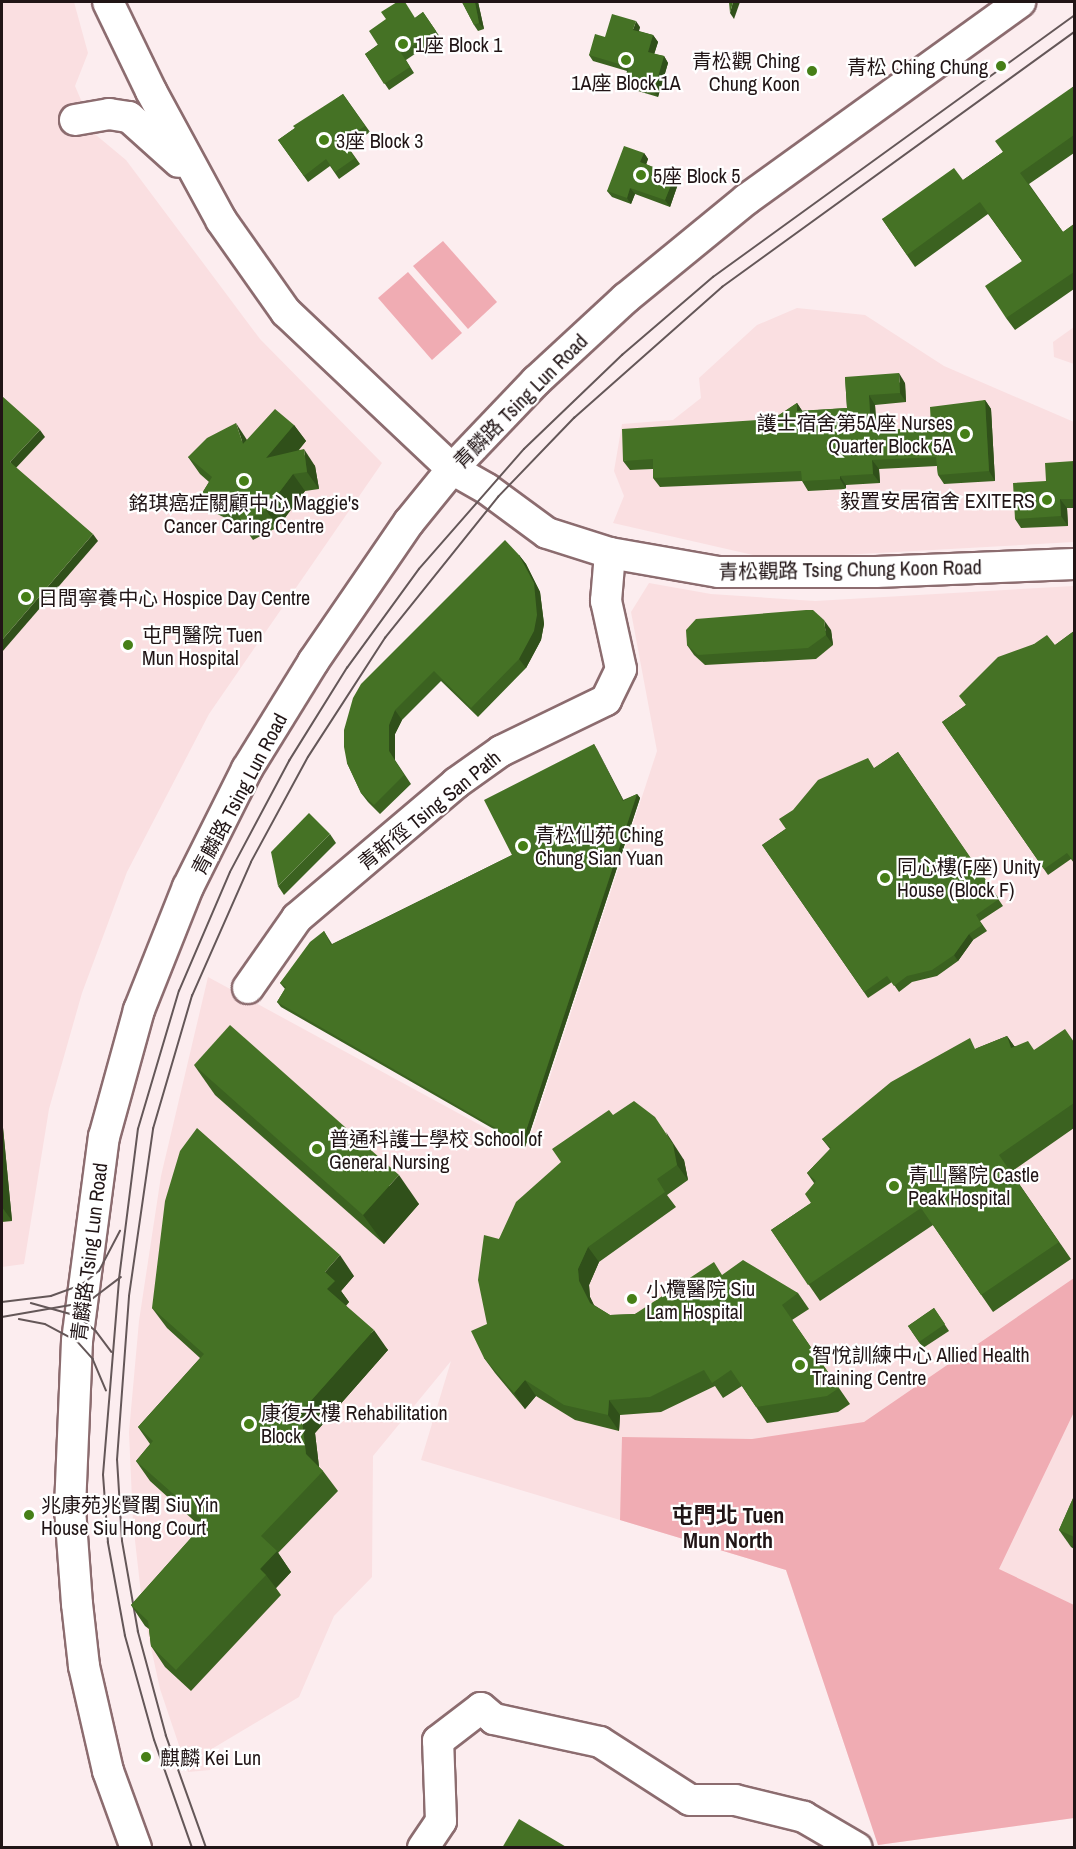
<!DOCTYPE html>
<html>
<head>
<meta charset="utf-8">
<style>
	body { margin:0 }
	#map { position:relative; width:1076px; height:1849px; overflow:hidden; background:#fcedef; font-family:"Archivo Narrow","Noto Sans TC",sans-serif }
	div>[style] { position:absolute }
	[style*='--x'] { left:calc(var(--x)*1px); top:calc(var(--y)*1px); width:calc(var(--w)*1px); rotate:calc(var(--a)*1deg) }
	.built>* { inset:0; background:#fadfe1 }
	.green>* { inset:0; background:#f0acb3 }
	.roads { filter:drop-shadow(2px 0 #8c6c6f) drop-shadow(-2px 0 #8c6c6f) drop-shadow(0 2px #8c6c6f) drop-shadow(0 -2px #8c6c6f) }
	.minor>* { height:30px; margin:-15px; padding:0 15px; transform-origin:15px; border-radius:15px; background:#fff }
	.tram>* { height:1.5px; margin:-0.75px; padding:0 0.75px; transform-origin:0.75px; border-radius:0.75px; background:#645758 }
	.wall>* { inset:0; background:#3b6220 }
	.shaded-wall>* { inset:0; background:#30501a }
	.building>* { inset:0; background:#457225 }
	.dots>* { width:16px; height:16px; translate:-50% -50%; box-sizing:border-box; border:3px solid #fff; border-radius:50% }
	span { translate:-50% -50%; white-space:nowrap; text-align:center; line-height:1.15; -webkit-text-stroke:4.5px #fff; paint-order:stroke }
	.poi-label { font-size:20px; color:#211516 }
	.left { translate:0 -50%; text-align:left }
	.right { translate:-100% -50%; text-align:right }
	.street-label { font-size:20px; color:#211516 }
	.quarter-label { font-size:22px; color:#211516; font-weight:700 }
	.frame { position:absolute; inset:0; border:3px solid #211516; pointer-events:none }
</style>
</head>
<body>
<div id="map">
	<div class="built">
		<div style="clip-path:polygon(2px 2px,74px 2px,88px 53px,75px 86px,96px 135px,126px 160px,260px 339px,382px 463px,209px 714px,127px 872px,82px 993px,49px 1109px,24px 1264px,2px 1267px)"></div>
		<div style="clip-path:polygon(797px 308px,865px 315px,944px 366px,1074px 422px,1074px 542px,770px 559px,613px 523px,624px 496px,614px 471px,622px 424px,673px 420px,701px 398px,699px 378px,757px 325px)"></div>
		<div style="clip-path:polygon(1074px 327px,1074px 364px,1054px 357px,1053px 342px)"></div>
		<div style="clip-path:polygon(649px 583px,711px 594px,815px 601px,1074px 586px,1074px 1818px,878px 1845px,786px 1570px,421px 1460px,451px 1361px,373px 1456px,372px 1577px,334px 1616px,299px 1697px,210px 1750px,210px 1770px,188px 1772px,160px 1689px,143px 1611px,133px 1523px,129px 1432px,139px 1321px,161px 1176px,208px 977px,526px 1150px,657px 751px,631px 612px)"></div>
	</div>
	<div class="green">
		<div style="clip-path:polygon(443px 241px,497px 302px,468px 329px,413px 266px)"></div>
		<div style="clip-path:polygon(408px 272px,462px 333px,432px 360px,378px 298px)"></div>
		<div style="clip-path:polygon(1074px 1278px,1074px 1412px,999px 1569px,1074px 1605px,1074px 1818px,878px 1845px,786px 1570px,620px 1520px,622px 1437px,752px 1439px,864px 1422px)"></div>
	</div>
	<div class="roads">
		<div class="minor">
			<div style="--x:108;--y:2;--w:99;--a:64.2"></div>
			<div style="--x:151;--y:91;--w:147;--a:61.5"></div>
			<div style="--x:221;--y:220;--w:113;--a:54.8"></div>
			<div style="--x:286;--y:312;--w:228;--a:43.4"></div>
			<div style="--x:452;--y:469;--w:40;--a:29.7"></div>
			<div style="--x:487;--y:489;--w:74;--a:36.3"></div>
			<div style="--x:547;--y:533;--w:66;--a:17.6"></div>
			<div style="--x:610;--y:553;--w:110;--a:10"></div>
			<div style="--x:718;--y:572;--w:158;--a:0"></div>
			<div style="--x:876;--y:572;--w:198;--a:-2.3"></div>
			<div style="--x:75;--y:120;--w:35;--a:-10"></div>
			<div style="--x:109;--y:114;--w:20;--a:9"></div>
			<div style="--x:129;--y:117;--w:67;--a:42"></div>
			<div style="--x:248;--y:988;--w:85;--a:-55"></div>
			<div style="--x:297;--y:918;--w:209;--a:-40.3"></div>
			<div style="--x:456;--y:783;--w:55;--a:-35.4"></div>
			<div style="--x:501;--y:751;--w:117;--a:-25.9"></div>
			<div style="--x:606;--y:700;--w:34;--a:-64"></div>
			<div style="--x:621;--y:669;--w:70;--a:-102.4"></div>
			<div style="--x:606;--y:601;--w:48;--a:-85.2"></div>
			<div style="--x:136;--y:1848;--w:82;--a:-110"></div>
			<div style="--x:108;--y:1771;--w:108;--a:-102.9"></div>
			<div style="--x:84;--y:1666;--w:62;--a:-96.4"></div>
			<div style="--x:77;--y:1604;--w:96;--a:-94.2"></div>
			<div style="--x:70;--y:1508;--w:167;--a:-87.6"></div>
			<div style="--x:77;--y:1341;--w:206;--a:-82.5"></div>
			<div style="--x:104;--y:1137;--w:132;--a:-74.6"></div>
			<div style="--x:139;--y:1010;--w:132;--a:-68.3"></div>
			<div style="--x:188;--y:887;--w:132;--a:-63.4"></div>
			<div style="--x:247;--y:769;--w:126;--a:-58.3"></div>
			<div style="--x:313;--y:662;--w:170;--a:-55.6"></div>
			<div style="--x:409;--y:522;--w:68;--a:-50.9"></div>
			<div style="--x:452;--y:469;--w:122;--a:-46.3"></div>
			<div style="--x:536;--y:381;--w:122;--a:-42.7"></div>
			<div style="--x:626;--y:298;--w:156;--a:-39.3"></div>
			<div style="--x:747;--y:199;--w:337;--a:-35.8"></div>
			<div style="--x:423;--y:1848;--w:32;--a:-56"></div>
			<div style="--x:441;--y:1821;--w:80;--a:-92.1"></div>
			<div style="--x:438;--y:1741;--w:54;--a:-37.5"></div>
			<div style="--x:481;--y:1708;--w:17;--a:40"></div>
			<div style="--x:494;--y:1719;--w:108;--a:12.2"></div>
			<div style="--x:600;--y:1742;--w:107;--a:32.8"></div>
			<div style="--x:690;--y:1800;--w:45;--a:0"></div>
			<div style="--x:735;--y:1800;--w:71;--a:13.8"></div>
			<div style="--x:804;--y:1817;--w:61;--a:30.3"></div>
		</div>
	</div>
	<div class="tram">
		<div style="--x:2;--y:1302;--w:49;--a:-7"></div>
		<div style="--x:51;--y:1296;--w:32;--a:-20"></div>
		<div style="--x:81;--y:1285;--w:23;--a:-38"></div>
		<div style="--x:99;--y:1271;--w:45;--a:-62.3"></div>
		<div style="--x:31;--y:1303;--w:49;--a:15.5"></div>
		<div style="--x:78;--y:1316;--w:23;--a:40"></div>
		<div style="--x:96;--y:1331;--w:26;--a:53"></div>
		<div style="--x:2;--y:1317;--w:87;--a:-9.9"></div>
		<div style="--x:88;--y:1302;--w:41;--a:-37.1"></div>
		<div style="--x:19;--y:1319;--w:26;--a:11"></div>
		<div style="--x:45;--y:1324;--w:36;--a:28"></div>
		<div style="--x:77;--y:1341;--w:24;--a:48"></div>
		<div style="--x:93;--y:1359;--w:34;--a:67"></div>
		<div style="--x:192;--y:1848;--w:114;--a:-109.4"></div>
		<div style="--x:154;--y:1740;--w:108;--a:-105.6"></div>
		<div style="--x:125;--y:1636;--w:95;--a:-100.4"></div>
		<div style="--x:108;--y:1543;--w:68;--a:-94.2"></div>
		<div style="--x:103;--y:1475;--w:197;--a:-85.3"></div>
		<div style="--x:119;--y:1279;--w:151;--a:-82.8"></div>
		<div style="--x:138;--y:1129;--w:144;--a:-73.5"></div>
		<div style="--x:179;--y:991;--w:129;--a:-66.8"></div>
		<div style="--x:230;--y:872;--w:126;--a:-62"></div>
		<div style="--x:289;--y:761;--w:110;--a:-58.1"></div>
		<div style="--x:347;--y:668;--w:122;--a:-54"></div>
		<div style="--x:419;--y:569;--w:159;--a:-48.8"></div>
		<div style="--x:524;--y:449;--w:136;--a:-43.8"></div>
		<div style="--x:622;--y:355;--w:120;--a:-40.6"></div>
		<div style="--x:713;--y:277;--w:445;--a:-35.9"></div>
		<div style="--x:206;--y:1848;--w:119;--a:-109.7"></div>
		<div style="--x:166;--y:1736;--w:108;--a:-105.1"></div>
		<div style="--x:138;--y:1632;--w:92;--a:-100"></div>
		<div style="--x:122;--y:1541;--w:81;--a:-93.5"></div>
		<div style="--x:117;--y:1460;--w:164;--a:-85.8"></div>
		<div style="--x:129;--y:1296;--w:169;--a:-81.8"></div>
		<div style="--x:153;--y:1129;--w:139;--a:-73.7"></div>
		<div style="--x:192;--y:996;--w:146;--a:-66.2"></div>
		<div style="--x:251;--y:862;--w:119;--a:-61.5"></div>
		<div style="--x:308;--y:757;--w:142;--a:-57.1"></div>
		<div style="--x:385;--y:638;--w:181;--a:-51.3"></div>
		<div style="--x:498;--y:497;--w:110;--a:-46.1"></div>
		<div style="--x:574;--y:418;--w:198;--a:-41.5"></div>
		<div style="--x:722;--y:287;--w:435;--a:-35.9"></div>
	</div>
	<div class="wall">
		<div style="clip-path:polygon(462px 2px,478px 2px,484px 29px,478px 31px,474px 25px)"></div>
		<div style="clip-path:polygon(423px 12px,440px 37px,406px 60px,414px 73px,389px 90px,365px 54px)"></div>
		<div style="clip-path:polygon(640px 27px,639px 31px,653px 35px,658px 42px,654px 54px,664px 56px,668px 63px,658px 97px,628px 88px,624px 82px,627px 71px,593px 61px,589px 55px,605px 37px)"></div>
		<div style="clip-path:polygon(1074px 86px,1074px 153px,1029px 184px,1063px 232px,1074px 224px,1074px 289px,1015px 330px,1006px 318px,1022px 261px,988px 214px,915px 267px,882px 219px,963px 180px,1003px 152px)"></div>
		<div style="clip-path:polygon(343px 94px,370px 132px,348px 147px,360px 164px,339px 179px,330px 166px,308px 182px,278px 140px)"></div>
		<div style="clip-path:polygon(644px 153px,648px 159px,646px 164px,679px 181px,670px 207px,635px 194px,631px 204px,612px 197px,607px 191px)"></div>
		<div style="clip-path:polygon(845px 377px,905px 383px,906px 402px,875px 405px,877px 431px,931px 427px,985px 400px,991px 409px,995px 481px,944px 484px,938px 475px,937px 466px,879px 469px,880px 483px,846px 485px,846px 489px,808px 491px,802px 481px,660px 487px,653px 478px,653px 469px,630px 470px,623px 461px,773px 419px,797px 403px,802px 411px,847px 408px)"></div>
		<div style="clip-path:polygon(294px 425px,306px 441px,299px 450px,315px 466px,319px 489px,305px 491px,278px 527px,253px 540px,244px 527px,213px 512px,201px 495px,209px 482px,200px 474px,188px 457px,247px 440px)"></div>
		<div style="clip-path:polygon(1074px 461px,1074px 508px,1067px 508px,1068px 526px,1021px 528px,1015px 519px,1046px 481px)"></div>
		<div style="clip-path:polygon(519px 555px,526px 564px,540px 592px,544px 624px,541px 640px,526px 668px,478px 717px,441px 681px,402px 720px,395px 734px,395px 760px,411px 784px,380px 814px,368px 802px,361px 793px,347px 763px)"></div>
		<div style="clip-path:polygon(831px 630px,833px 645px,816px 659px,705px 665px,694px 655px,687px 645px)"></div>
		<div style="clip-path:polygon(1074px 631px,1074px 863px,1071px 859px,1048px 875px,942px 722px,966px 705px,1034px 644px,1055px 645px)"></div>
		<div style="clip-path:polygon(594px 744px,623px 800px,637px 794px,640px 798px,525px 1147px,281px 1007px,277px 1002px,285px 989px,280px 983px,324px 931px,332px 944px,512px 855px)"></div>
		<div style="clip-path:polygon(898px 752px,1003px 906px,980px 921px,987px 931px,973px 940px,958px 961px,937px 976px,912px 982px,899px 992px,892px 982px,868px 998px,762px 845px)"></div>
		<div style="clip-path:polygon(330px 834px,336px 843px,284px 895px,278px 886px)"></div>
		<div style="clip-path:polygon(1007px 1036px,1014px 1046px,1034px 1050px,1074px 1042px,1074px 1128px,1011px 1172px,1071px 1259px,993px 1312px,933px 1225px,820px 1301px,771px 1230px,811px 1203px,814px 1183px,807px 1173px,830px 1149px,822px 1139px,977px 1048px)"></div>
		<div style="clip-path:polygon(194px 1065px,419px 1204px,384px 1244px,215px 1095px)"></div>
		<div style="clip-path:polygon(613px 1115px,684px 1160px,688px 1180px,667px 1195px,676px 1207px,599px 1262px,589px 1285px,590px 1297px,594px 1305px,610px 1315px,635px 1314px,722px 1275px,798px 1293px,809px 1309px,792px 1320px,850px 1404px,838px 1412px,767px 1423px,742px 1386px,723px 1398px,715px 1386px,661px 1412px,620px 1415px,619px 1431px,575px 1420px,536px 1396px,525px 1409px,495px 1373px,484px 1358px,487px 1324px,499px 1239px)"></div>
		<div style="clip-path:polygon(2px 1125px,3px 1128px,12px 1221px,2px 1222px)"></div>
		<div style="clip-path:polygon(354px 1276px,341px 1291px,349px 1302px,346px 1306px,388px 1350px,315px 1433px,319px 1467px,323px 1471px,338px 1491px,278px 1553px,291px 1572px,276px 1588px,281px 1595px,191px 1691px,165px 1667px,151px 1646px,149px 1629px,145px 1626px,131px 1605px,201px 1527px,150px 1481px,136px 1461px,150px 1444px,138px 1427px,200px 1358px,167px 1328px,152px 1308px)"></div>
		<div style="clip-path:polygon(934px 1308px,949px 1331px,923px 1348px,908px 1326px)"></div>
		<div style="clip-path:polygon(1074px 1496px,1074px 1549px,1071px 1547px,1059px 1530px)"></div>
	</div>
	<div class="shaded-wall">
		<div style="clip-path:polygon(475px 2px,478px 2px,484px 29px,479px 23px)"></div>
		<div style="clip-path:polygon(733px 2px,740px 2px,734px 19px,730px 13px)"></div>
		<div style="clip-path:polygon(636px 21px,640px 27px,637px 36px,633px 30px)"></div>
		<div style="clip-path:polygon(653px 35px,658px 42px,653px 58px,648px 52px)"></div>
		<div style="clip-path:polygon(664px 56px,668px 63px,658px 97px,654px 91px)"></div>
		<div style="clip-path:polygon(644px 153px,648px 159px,645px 168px,640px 162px)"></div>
		<div style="clip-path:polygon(675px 175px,679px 181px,670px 207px,665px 200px)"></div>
		<div style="clip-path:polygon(630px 188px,635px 194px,631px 204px,627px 198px)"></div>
		<div style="clip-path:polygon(899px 373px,905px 383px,906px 402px,900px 393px)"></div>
		<div style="clip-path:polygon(869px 395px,875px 405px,877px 441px,871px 431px)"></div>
		<div style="clip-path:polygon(985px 400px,991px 409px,995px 481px,989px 471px)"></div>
		<div style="clip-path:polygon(797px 403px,803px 412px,797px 411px)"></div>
		<div style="clip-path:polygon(236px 423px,247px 440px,243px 444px)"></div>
		<div style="clip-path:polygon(294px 425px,306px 441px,277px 474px,266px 458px)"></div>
		<div style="clip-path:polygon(40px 430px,45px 437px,15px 469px,10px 462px)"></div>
		<div style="clip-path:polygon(304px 449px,315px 466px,319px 489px,307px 472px)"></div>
		<div style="clip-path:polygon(872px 460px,879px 469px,880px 483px,873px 474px)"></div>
		<div style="clip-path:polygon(293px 474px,305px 491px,278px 527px,266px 510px)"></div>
		<div style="clip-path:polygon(840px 476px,846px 485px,846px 489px,840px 479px)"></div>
		<div style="clip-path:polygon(1060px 499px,1067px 508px,1068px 526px,1061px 516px)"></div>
		<div style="clip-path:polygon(93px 534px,98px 541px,2px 652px,2px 640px)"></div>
		<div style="clip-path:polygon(519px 555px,526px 564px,540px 592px,544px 624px,541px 640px,526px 668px,519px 659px)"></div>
		<div style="clip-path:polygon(824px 620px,831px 630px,833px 645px,826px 635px)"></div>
		<div style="clip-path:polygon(395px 710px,402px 720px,395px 734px,395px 760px,411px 784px,389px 751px,389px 725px)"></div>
		<div style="clip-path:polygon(594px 744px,597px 749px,626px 805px,623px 801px)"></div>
		<div style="clip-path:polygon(637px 794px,640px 798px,525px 1147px,522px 1143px)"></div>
		<div style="clip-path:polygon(969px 934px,973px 940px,958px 961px,954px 955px)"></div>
		<div style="clip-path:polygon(1007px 1036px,1019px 1053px,1011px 1048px)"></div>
		<div style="clip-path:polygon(2px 1125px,3px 1128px,12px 1221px,2px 1207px)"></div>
		<div style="clip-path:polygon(666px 1132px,684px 1160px,688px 1180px,677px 1165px)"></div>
		<div style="clip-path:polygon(399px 1175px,419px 1204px,384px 1244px,363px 1215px)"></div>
		<div style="clip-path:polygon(588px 1247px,599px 1262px,589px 1285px,590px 1297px,600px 1318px,590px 1303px,579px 1281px,578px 1269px)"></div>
		<div style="clip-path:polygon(340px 1255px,354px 1276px,341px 1291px,349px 1302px,341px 1310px,327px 1289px,325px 1272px)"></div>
		<div style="clip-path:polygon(374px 1330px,388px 1350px,315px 1433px,320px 1475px,306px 1454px,301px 1412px)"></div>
		<div style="clip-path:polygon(525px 1380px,536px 1396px,525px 1409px,514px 1393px)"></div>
		<div style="clip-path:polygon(609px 1400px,620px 1415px,619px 1431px,608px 1415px)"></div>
		<div style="clip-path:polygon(277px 1551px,291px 1572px,276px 1588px,266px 1575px,260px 1569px)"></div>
	</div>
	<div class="building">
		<div style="clip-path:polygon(397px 2px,405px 2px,415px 18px,423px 12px,436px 31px,401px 53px,410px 67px,384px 84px,365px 54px,378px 45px,369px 31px,386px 19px,381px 12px)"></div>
		<div style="clip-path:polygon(462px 2px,475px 2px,479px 23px,474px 25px)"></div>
		<div style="clip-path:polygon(729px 2px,733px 2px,730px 13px)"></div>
		<div style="clip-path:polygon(612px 14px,636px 21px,633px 30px,653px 35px,648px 52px,664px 56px,654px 91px,624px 82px,629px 67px,589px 55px,595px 34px,605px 37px)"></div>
		<div style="clip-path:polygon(1074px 86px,1074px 135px,1020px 173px,1063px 232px,1074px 224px,1074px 272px,1006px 318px,985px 286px,1022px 261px,980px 202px,907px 255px,882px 219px,954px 168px,963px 180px,1003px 152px,995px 141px)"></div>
		<div style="clip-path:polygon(343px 94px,365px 126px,343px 141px,355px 158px,335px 172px,326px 159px,304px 176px,278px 140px,295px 128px,293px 126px)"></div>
		<div style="clip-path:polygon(624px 146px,644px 153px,640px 162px,675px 175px,665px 200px,630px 188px,627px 198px,607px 191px)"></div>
		<div style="clip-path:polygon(899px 373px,900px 393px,869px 395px,871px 431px,931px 427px,930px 407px,985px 400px,989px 471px,938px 475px,936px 457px,872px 460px,873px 474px,840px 476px,840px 479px,802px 481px,801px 471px,653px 478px,653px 459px,623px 461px,622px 429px,773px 419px,797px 403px,797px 411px,847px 408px,845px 377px)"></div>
		<div style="clip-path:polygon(2px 396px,40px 430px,10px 462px,93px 534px,2px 640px)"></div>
		<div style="clip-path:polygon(275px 409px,294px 425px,266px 458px,304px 449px,307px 472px,293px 474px,266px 510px,241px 523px,239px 513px,201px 495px,212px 477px,188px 457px,207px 438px,236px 423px,243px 444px)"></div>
		<div style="clip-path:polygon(1074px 461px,1074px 499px,1060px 499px,1061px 516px,1015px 519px,1013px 483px,1046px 481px,1045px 463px)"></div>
		<div style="clip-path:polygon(505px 540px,519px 555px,534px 583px,537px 615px,534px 631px,519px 659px,471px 708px,434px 671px,395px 710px,389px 725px,389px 751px,404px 775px,374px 805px,361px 793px,347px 763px,344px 747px,344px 730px,353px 698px,361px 684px)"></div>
		<div style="clip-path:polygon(806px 610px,813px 610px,824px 620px,826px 635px,808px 648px,698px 655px,687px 645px,686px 630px,696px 619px)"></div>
		<div style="clip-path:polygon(1074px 631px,1074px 862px,1067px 853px,1044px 869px,942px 722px,966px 705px,959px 696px,998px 657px,1034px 644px,1047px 635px,1055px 645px)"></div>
		<div style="clip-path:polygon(594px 744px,623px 801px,637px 794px,522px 1143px,277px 1002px,286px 987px,280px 983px,310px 942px,324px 931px,331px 945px,512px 855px,484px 800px)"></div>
		<div style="clip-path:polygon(898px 752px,999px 899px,976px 915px,982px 925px,969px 934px,954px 955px,932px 970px,907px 976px,894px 986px,887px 976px,864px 992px,762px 845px,786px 829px,779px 819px,793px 810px,818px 780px,868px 758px,874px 768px)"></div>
		<div style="clip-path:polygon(309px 813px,330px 834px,278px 886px,271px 852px)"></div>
		<div style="clip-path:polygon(230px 1025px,399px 1175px,363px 1215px,194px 1065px)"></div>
		<div style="clip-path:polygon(1065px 1029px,1074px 1042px,1074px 1103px,999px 1155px,1059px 1242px,981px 1295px,921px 1208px,808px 1285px,771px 1230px,811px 1203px,805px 1194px,816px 1181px,807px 1173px,831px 1148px,822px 1139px,891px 1082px,970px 1038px,975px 1049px,1007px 1036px,1011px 1048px,1028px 1041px,1034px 1050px)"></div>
		<div style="clip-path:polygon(634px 1101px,655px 1117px,673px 1144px,677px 1165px,657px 1179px,665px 1192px,588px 1247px,578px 1269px,579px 1281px,590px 1303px,610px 1315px,635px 1314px,714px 1262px,722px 1275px,743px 1260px,798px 1293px,782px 1305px,839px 1388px,827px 1396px,756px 1407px,731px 1370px,712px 1383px,704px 1370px,650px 1397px,609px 1400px,608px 1415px,564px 1405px,525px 1380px,514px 1393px,484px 1358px,471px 1331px,487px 1324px,478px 1280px,484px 1235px,499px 1239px,516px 1202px,561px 1162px,552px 1149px,609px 1110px,613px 1115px)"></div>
		<div style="clip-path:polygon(197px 1128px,340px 1255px,325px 1272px,335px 1281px,327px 1289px,374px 1330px,301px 1412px,306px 1454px,323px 1471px,261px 1536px,277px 1551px,260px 1569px,266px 1575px,176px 1670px,151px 1646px,148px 1621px,131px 1605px,205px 1522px,136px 1461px,153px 1441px,138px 1427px,204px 1354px,152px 1308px,165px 1201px,180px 1151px)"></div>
		<div style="clip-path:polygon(934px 1308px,945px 1324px,919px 1342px,908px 1326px)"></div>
		<div style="clip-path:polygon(1074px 1496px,1074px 1537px,1059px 1530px)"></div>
		<div style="clip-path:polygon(519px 1819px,568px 1848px,502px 1848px)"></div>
	</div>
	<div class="dots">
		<div style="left:403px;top:44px;background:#467f17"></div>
		<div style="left:626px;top:60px;background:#467f17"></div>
		<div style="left:1001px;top:66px;background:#467f17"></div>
		<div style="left:812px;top:71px;background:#467f17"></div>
		<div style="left:324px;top:140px;background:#467f17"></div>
		<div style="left:641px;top:175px;background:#467f17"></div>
		<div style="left:965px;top:434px;background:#467f17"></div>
		<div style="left:244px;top:481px;background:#467f17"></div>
		<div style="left:1047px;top:500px;background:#467f17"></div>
		<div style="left:26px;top:597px;background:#467f17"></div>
		<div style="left:128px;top:645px;background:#467f17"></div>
		<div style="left:523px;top:846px;background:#467f17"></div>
		<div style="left:885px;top:878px;background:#467f17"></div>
		<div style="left:317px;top:1149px;background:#467f17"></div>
		<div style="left:894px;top:1186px;background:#467f17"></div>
		<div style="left:632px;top:1299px;background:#467f17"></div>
		<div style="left:800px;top:1365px;background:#467f17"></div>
		<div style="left:249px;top:1424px;background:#467f17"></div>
		<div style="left:29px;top:1515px;background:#467f17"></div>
		<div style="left:146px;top:1757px;background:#467f17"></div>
	</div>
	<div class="poi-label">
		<span class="left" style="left:415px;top:44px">1座 Block 1</span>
		<span class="right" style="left:800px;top:72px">青松觀 Ching<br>Chung Koon</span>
		<span class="right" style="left:988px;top:66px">青松 Ching Chung</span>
		<span style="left:626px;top:82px">1A座 Block 1A</span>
		<span class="left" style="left:336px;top:140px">3座 Block 3</span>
		<span class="left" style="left:653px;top:175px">5座 Block 5</span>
		<span class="right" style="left:953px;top:434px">護士宿舍第5A座 Nurses<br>Quarter Block 5A</span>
		<span class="right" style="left:1035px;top:500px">毅置安居宿舍 EXITERS</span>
		<span style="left:244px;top:514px">銘琪癌症關顧中心 Maggie's<br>Cancer Caring Centre</span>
		<span class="left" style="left:38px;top:597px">日間寧養中心 Hospice Day Centre</span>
		<span class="left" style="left:142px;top:646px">屯門醫院 Tuen<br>Mun Hospital</span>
		<span class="left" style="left:535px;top:846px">青松仙苑 Ching<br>Chung Sian Yuan</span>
		<span class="left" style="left:897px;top:878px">同心樓(F座) Unity<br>House (Block F)</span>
		<span class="left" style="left:329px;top:1150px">普通科護士學校 School of<br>General Nursing</span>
		<span class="left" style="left:908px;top:1186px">青山醫院 Castle<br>Peak Hospital</span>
		<span class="left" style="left:646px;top:1300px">小欖醫院 Siu<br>Lam Hospital</span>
		<span class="left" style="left:812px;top:1366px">智悅訓練中心 Allied Health<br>Training Centre</span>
		<span class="left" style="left:261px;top:1424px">康復大樓 Rehabilitation<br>Block</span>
		<span class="left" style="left:41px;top:1516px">兆康苑兆賢閣 Siu Yin<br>House Siu Hong Court</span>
		<span class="left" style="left:160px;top:1757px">麒麟 Kei Lun</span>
	</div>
	<div class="street-label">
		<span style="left:520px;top:401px;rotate:-45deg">青麟路 Tsing Lun Road</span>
		<span style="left:850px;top:569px;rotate:-1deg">青松觀路 Tsing Chung Koon Road</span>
		<span style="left:239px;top:794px;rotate:-62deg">青麟路 Tsing Lun Road</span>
		<span style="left:429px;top:810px;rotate:-39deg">青新徑 Tsing San Path</span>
		<span style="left:89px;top:1252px;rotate:-83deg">青麟路 Tsing Lun Road</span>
	</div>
	<div class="quarter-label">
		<span style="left:728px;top:1528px">屯門北 Tuen<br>Mun North</span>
	</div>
	<div class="frame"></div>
</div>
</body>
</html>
